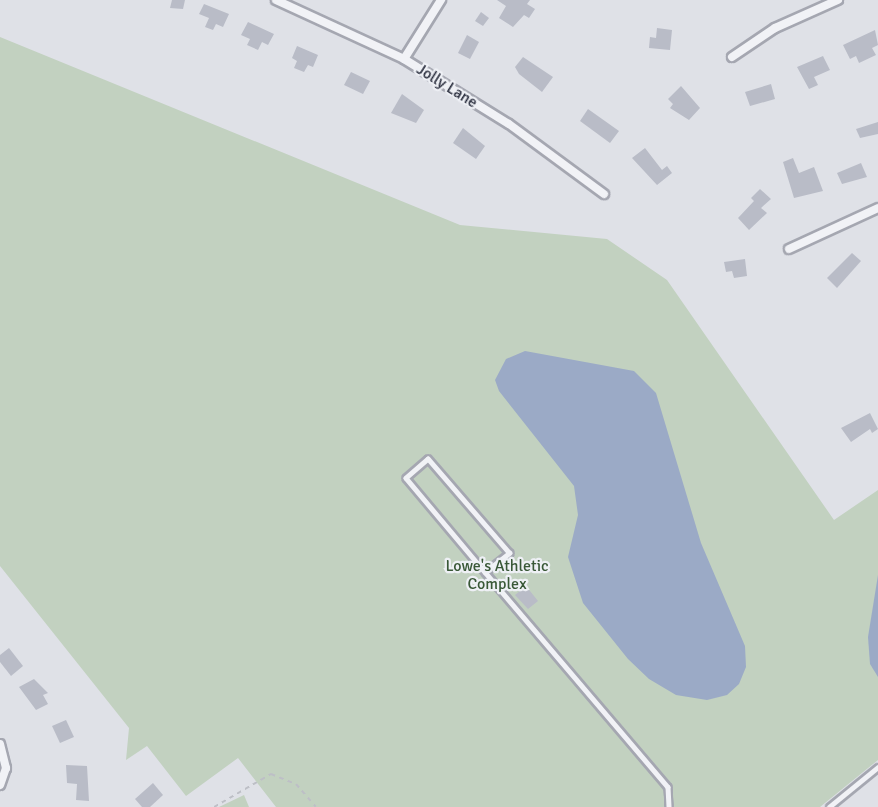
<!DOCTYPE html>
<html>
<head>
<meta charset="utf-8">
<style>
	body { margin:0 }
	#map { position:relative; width:878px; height:807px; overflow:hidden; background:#dfe1e7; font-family:Signika,sans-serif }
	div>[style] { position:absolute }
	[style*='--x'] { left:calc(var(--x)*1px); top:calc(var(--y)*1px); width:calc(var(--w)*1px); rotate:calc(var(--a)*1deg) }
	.green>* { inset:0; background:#c2d1c0 }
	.water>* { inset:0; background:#9baac6 }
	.building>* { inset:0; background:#b9bcc7 }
	.path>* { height:2px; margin-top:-1px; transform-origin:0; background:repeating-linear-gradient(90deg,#bdbfc6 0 4.5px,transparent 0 9px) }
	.roads { filter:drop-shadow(2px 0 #a5a7b1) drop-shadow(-2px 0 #a5a7b1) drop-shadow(0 2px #a5a7b1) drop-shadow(0 -2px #a5a7b1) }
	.lane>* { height:4.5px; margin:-2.25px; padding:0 2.25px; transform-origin:2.25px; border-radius:2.25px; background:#f1f2f6 }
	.street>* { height:8px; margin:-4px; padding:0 4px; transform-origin:4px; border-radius:4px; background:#f1f2f6 }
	span { translate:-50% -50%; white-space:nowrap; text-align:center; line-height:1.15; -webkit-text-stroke:4.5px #eef0f5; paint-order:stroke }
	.street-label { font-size:16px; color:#292d3d }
	.park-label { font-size:16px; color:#395837 }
</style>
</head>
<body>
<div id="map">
	<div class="green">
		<div style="clip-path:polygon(0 37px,460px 225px,607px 239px,667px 280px,834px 520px,878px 490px,878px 760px,820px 807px,276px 807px,238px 758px,186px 796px,147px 746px,126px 760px,129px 728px,0 566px)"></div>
		<div style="clip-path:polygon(244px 795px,249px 807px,219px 807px)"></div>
	</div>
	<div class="water">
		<div style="clip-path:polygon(525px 351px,634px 371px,656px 393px,701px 543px,745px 646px,746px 667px,739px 684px,727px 695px,707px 700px,676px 695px,649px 679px,628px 659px,583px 603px,568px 557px,578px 515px,574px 486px,499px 391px,495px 380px,506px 359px)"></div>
		<div style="clip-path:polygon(878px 575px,878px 677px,870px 664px,868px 637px)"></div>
	</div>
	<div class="building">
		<div style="clip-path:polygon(172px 0,185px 0,183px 9px,170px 8px)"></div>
		<div style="clip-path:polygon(497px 0,530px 0,527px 4px,535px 9px,529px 18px,524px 15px,513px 27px,499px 18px,506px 6px)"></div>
		<div style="clip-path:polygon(204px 4px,229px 14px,223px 27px,216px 24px,213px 30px,205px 27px,209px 18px,199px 14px)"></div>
		<div style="clip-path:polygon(481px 12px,489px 18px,483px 26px,475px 21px)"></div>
		<div style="clip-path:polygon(248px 22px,274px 34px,268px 45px,262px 42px,258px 50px,247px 45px,250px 39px,241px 35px)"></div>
		<div style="clip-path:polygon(657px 28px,672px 30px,670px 50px,649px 48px,650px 37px,656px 38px)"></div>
		<div style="clip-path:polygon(875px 30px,878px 45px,872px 48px,876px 55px,859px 63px,856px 56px,850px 59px,843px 45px)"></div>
		<div style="clip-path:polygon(467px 35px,479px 42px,470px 59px,458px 53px)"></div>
		<div style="clip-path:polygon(297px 46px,318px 55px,313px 67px,308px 65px,304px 72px,294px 68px,297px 61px,292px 58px)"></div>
		<div style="clip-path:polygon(823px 56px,830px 70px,814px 77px,818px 85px,809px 89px,797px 67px)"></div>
		<div style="clip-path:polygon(523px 57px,553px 77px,542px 92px,519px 74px,515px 67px)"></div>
		<div style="clip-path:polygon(351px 72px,370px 81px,363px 94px,344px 85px)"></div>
		<div style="clip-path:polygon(771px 84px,775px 99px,750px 106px,745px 92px)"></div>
		<div style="clip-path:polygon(681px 86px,700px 108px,689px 120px,670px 108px,673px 104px,668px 99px)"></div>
		<div style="clip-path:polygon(402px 94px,424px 110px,416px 123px,391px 113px)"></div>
		<div style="clip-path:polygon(588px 109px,619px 131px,610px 143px,580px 121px)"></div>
		<div style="clip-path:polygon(878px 122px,878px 134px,860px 138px,856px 129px)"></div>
		<div style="clip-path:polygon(463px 128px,485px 146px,476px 159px,453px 143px)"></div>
		<div style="clip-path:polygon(645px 148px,662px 170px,667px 166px,672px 173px,657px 185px,632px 158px)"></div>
		<div style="clip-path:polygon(793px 158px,799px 173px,814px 167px,823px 191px,794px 198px,783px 162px)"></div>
		<div style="clip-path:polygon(861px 163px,867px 177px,842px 184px,837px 173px)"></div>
		<div style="clip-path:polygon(760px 189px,771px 199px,761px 208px,767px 213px,749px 230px,738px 218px,754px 201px,751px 198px)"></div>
		<div style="clip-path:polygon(852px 253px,861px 261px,837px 288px,827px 278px)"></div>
		<div style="clip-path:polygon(745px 259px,747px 276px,734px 278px,732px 271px,726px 272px,724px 262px)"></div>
		<div style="clip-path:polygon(870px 413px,878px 429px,872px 433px,870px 429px,851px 442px,841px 428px)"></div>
		<div style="clip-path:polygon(526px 586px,538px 601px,528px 609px,515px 595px)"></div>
		<div style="clip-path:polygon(9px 648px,23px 666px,11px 676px,0 662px,0 655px)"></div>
		<div style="clip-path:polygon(34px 679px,48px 693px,43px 695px,48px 704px,36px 710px,19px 687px)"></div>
		<div style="clip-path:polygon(66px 720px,74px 737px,60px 743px,52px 726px)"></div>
		<div style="clip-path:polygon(66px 765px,87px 766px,89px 801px,76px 800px,77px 784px,67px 783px)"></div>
		<div style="clip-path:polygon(153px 783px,163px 795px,150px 807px,142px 807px,135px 799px)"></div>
	</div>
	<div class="path">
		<div style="--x:214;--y:807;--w:66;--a:-30.1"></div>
		<div style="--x:271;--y:774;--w:27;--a:22"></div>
		<div style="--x:296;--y:784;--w:30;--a:49"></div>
	</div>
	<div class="roads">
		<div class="lane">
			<div style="--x:485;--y:572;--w:31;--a:-38"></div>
			<div style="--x:509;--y:553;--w:124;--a:-130.8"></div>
			<div style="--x:428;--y:459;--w:29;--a:139"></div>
			<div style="--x:406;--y:478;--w:123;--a:50"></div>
			<div style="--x:485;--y:572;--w:282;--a:49.6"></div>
			<div style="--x:668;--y:787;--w:20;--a:87"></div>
			<div style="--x:829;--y:807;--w:63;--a:-39.2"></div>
		</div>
		<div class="street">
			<div style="--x:276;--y:0;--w:141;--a:24.7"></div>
			<div style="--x:404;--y:59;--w:123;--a:31.8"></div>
			<div style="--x:509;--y:124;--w:118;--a:36.4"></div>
			<div style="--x:732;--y:57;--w:52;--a:-34"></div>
			<div style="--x:775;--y:28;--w:69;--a:-24"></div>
			<div style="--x:404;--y:59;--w:70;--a:-57.9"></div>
			<div style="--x:789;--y:249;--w:98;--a:-24.7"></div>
			<div style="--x:0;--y:744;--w:25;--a:76"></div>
			<div style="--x:6;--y:768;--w:18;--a:109"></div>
		</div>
	</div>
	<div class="street-label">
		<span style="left:447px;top:86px;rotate:32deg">Jolly Lane</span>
	</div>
	<div class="park-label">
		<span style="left:497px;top:575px">Lowe's Athletic<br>Complex</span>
	</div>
</div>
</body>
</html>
